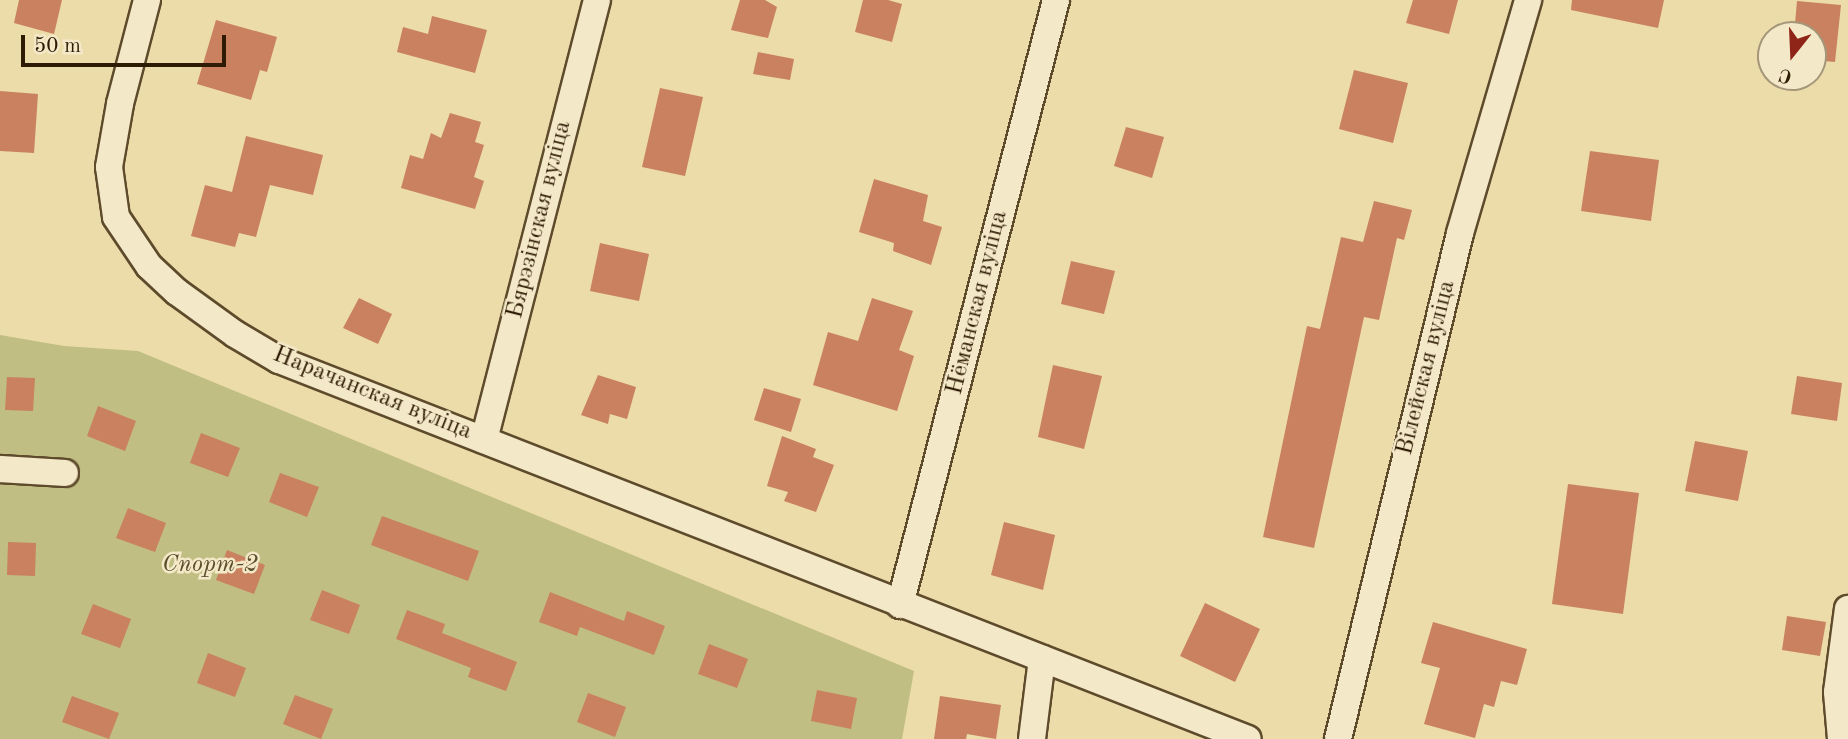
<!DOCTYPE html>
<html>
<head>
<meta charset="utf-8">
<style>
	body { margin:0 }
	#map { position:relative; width:1848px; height:739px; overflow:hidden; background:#ecdca9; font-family:"Old Standard TT",serif }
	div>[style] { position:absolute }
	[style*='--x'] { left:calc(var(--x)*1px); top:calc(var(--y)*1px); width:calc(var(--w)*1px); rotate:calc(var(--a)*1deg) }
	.green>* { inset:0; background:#c0be82 }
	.building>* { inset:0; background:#c98160 }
	.roads { filter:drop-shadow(2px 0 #5e4b2c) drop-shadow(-2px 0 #5e4b2c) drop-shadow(0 2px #5e4b2c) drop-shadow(0 -2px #5e4b2c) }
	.street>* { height:26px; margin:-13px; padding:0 13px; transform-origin:13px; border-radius:13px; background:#f3e8c7 }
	span { translate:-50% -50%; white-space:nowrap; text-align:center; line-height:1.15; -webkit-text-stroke:5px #f3e8c7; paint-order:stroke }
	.street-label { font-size:24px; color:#2e1b03 }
	.park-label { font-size:24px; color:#5a4c29; font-style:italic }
	.north { position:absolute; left:1757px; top:21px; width:70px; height:70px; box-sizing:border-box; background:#f3e8c7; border:2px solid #a49679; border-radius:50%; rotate:198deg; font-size:19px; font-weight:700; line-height:28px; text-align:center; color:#2e1b03 }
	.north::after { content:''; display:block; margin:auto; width:24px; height:32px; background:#8f2418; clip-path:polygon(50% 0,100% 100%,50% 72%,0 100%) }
	.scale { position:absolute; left:21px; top:35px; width:205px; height:32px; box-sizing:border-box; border:4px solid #2e1b03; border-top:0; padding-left:9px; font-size:21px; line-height:24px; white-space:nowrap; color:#2e1b03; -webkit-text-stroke:5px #f3e8c7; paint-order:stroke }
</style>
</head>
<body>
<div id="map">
	<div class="green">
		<div style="clip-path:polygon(0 335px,64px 346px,138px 351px,914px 671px,902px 739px,0 739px)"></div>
	</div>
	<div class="building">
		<div style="clip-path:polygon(19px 0,62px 0,54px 34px,14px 23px)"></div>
		<div style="clip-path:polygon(740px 0,765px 0,777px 7px,768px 38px,731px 30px)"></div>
		<div style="clip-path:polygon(863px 0,888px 0,902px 4px,892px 42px,855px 32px)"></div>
		<div style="clip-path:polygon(1413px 0,1458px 0,1449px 34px,1406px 23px)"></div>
		<div style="clip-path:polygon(1572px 0,1664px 0,1658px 28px,1571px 10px)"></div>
		<div style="clip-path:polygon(1797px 1px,1841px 5px,1835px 62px,1813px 60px,1813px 35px,1794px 35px)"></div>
		<div style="clip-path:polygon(432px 16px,487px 30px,475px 73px,397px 52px,403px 27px,428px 34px)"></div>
		<div style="clip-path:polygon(216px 20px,277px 37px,267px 72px,260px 70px,251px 100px,197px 84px)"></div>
		<div style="clip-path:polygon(758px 52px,794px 59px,790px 80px,753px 74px)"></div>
		<div style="clip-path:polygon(1354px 70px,1408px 83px,1393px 143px,1339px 129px)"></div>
		<div style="clip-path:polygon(660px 88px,703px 97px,685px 176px,642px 167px)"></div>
		<div style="clip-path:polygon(0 91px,38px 94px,34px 153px,0 151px)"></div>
		<div style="clip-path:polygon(450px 113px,481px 122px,475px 142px,484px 145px,474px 177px,484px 181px,475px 209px,401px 188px,410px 155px,423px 159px,431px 133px,441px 138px)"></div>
		<div style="clip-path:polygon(1126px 127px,1164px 137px,1152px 178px,1114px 166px)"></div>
		<div style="clip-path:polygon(246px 136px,323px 155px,313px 195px,270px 185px,256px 237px,239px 233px,235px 247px,191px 236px,205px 185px,232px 192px)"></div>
		<div style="clip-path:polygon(1590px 151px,1659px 160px,1651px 221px,1581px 211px)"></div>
		<div style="clip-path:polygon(874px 179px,928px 195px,923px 221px,942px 227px,931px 265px,893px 251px,894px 243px,859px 232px)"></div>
		<div style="clip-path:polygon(1374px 201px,1412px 210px,1404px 240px,1397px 238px,1379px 320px,1364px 317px,1314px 548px,1263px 537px,1307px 326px,1320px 329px,1341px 237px,1363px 242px)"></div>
		<div style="clip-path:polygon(600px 243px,649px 254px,639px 301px,590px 291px)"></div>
		<div style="clip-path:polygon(1071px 261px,1115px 271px,1104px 314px,1061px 304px)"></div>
		<div style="clip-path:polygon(359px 298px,392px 314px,378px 344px,343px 328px)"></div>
		<div style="clip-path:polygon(872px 298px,913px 311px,899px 350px,914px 356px,897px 411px,813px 385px,828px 332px,858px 341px)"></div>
		<div style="clip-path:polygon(1053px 365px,1102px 376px,1084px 449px,1038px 437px)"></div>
		<div style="clip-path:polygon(598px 375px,636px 387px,627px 419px,610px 414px,608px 424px,581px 415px)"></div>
		<div style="clip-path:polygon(1797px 376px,1842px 383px,1837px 421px,1791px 414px)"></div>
		<div style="clip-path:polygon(7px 377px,35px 378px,33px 411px,5px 410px)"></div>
		<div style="clip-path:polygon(764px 388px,801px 399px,791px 432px,754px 420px)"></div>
		<div style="clip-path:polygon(98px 406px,136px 421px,125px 451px,87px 436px)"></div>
		<div style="clip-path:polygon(201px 433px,240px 448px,228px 477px,190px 463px)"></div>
		<div style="clip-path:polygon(782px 436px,816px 449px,813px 457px,834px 465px,816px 512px,784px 501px,788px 492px,767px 486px)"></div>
		<div style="clip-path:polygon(1695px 441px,1748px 451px,1738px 501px,1685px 491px)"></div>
		<div style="clip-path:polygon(280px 473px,319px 487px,307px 517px,269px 502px)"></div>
		<div style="clip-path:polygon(1568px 484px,1639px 493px,1623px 614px,1552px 604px)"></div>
		<div style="clip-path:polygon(128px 508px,166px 523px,155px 552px,116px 538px)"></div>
		<div style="clip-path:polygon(382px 516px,479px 551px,468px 581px,371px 545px)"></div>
		<div style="clip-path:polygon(1004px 522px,1055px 535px,1043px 590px,991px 575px)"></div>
		<div style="clip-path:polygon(8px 542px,36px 543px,35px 576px,7px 575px)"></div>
		<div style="clip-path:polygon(227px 550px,265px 565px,254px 594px,216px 580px)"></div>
		<div style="clip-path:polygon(322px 590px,360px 605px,349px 634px,310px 620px)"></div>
		<div style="clip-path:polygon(550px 592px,624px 621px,627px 611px,665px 626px,654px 655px,580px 627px,577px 636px,539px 622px)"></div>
		<div style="clip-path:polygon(1205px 603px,1260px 629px,1235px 682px,1180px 656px)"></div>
		<div style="clip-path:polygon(93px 604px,131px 619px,120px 648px,81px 634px)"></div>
		<div style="clip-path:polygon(407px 610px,445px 624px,442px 633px,517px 662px,506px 691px,468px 677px,471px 668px,396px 639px)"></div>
		<div style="clip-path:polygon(1787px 616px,1826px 622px,1820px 656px,1782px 650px)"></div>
		<div style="clip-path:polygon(1433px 622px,1527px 649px,1517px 685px,1501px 681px,1494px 707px,1484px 704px,1475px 738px,1424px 724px,1440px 668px,1421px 663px)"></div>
		<div style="clip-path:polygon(709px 644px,748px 659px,737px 688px,698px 674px)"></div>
		<div style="clip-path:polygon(208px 653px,246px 668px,235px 697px,197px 683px)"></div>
		<div style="clip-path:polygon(817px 690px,857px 698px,851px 729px,811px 721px)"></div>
		<div style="clip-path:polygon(588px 693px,626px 707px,615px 737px,577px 722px)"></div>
		<div style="clip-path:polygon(295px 695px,333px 709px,321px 739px,283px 724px)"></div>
		<div style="clip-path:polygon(72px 696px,119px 713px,109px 739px,62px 722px)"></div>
		<div style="clip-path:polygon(940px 696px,1001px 705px,996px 739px,967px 734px,966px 739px,934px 739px)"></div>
	</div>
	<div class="roads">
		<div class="street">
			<div style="--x:147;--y:0;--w:107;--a:104.6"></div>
			<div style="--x:120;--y:104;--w:64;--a:99.9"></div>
			<div style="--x:109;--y:167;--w:50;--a:82"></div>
			<div style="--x:116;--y:217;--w:59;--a:56"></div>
			<div style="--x:149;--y:266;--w:38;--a:43"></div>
			<div style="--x:177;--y:292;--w:72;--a:35.9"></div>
			<div style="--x:235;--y:334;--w:51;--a:30.6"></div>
			<div style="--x:279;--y:360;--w:1040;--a:21.36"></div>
			<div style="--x:484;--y:440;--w:454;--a:-75.6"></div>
			<div style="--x:0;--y:469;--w:65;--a:3.5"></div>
			<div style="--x:900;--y:605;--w:625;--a:-75.54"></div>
			<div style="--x:1032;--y:739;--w:81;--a:-82.9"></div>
			<div style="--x:1338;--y:739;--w:520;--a:-76.44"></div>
			<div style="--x:1460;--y:233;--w:243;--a:-73.7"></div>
			<div style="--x:1841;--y:739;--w:47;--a:-94.9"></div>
			<div style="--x:1837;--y:692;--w:84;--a:-82.5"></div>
		</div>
	</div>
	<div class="street-label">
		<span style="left:540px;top:220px;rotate:-76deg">Бярэзінская вуліца</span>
		<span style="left:978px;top:303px;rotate:-76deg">Нёманская вуліца</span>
		<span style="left:1427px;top:368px;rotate:-76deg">Вілейская вуліца</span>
		<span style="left:372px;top:394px;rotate:22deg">Нарачанская вуліца</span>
	</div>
	<div class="park-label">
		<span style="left:210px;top:566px">Спорт-2</span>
	</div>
	<div class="north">С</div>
	<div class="scale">50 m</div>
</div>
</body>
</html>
